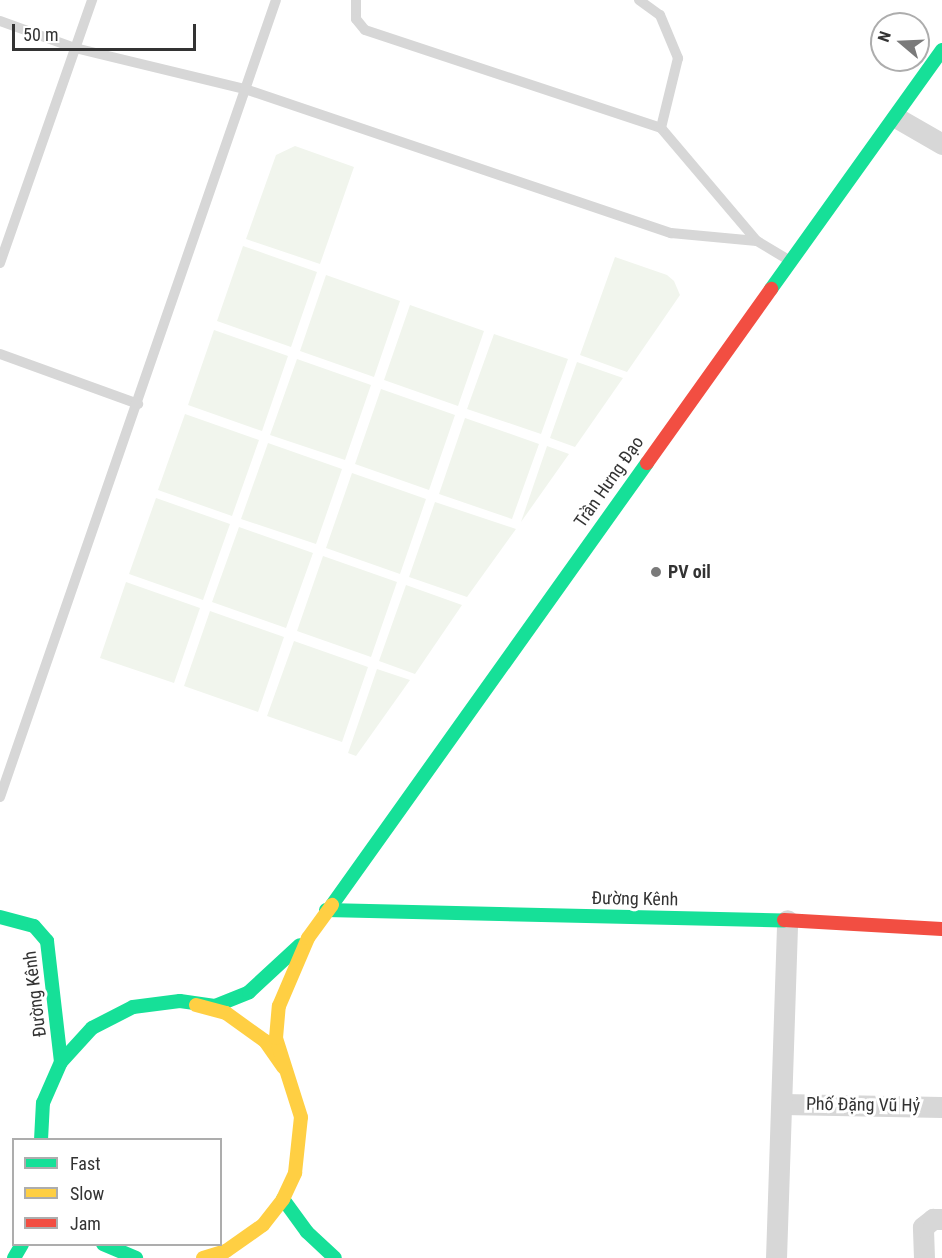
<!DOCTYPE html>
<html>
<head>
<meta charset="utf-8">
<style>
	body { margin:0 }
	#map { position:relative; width:942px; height:1258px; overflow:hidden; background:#fff; font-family:"Roboto Condensed",sans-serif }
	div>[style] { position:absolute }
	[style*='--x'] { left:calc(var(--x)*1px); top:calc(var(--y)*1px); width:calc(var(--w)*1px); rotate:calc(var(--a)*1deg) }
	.green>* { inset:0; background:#f1f5ed }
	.lane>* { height:10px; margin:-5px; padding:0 5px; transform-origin:5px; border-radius:5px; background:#d7d7d7 }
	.street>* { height:21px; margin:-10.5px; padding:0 10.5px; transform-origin:10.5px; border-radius:10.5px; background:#d7d7d7 }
	.fast>* { height:14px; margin:-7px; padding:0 7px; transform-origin:7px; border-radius:7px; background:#16e098 }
	.slow>* { height:14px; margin:-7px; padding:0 7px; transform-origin:7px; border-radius:7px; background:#ffcf43 }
	.jam>* { height:14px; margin:-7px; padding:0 7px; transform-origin:7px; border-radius:7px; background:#f24e42 }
	.dots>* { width:16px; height:16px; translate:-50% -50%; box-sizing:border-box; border:3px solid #fff; border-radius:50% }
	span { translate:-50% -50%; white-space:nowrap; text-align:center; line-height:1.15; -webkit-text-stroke:6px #fff; paint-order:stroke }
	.street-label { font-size:18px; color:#333 }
	.poi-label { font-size:18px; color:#333; font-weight:700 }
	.left { translate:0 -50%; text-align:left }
	.legend { position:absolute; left:12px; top:1138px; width:210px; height:108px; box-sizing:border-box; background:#fff; border:2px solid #adadad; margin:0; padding:8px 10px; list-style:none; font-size:18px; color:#333 }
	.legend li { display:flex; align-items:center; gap:12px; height:30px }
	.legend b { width:30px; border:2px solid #adadad }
	.north { position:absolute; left:870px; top:12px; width:60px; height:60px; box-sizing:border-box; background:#fff; border:2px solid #adadad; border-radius:50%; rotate:289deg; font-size:16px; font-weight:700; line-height:24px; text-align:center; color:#333 }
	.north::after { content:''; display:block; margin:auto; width:21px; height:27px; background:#7a7a7a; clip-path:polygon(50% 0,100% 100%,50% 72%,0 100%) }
	.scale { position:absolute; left:12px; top:24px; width:184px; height:27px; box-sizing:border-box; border:3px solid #333; border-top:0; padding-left:8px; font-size:18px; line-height:21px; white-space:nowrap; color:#333; -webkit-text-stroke:4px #fff; paint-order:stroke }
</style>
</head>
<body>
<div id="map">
	<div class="green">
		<div style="clip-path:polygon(295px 146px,354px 167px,320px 264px,246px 239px,276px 155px)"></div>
		<div style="clip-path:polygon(243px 246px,317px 272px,291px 347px,217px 321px)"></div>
		<div style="clip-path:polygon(615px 257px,667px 275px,674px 281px,680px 295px,627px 372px,580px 355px)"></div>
		<div style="clip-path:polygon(326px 275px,400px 301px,374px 377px,300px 351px)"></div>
		<div style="clip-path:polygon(410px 305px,484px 331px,458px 406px,384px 380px)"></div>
		<div style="clip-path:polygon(214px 330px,288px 356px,262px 431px,188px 405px)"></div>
		<div style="clip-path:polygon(494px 334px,568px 359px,541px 434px,467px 409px)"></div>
		<div style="clip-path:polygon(297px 359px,371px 385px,345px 460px,270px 435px)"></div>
		<div style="clip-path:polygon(577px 362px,623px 378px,575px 447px,550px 438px)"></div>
		<div style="clip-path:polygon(381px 389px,455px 415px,429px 490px,355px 464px)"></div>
		<div style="clip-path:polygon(185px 414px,259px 440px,232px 516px,158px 490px)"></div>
		<div style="clip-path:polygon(465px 418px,539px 444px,512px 519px,439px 494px)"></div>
		<div style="clip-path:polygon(268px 443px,342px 469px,316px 544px,241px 519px)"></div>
		<div style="clip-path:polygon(547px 446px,569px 454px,521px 522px)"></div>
		<div style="clip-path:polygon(352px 473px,426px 499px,400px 574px,326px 548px)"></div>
		<div style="clip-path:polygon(156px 498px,230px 524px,203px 600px,129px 574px)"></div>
		<div style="clip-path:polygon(435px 502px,516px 529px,467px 597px,409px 577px)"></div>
		<div style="clip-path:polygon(239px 527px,313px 553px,286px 628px,212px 602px)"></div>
		<div style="clip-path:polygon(323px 556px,397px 582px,371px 657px,297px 631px)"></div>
		<div style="clip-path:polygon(126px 582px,200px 608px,174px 683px,100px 658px)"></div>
		<div style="clip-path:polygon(406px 585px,462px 605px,415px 674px,379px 661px)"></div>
		<div style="clip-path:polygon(210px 611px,284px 637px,258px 712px,184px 686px)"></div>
		<div style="clip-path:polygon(294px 641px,368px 667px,342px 742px,267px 716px)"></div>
		<div style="clip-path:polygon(377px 669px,410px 680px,356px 756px,348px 753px)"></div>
	</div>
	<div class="lane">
		<div style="--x:356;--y:0;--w:19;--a:90"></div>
		<div style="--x:356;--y:19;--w:14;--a:51"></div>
		<div style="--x:365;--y:30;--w:312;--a:18.3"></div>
		<div style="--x:661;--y:128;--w:148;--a:49.7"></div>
		<div style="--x:639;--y:0;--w:26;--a:36"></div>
		<div style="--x:660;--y:15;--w:47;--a:67.3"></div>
		<div style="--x:678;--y:58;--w:72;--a:103.7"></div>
		<div style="--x:0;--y:21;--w:80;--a:19.8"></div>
		<div style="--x:75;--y:48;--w:175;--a:13.6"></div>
		<div style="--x:245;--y:89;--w:450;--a:18.7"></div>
		<div style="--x:671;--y:233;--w:86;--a:5.3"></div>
		<div style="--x:757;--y:241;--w:37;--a:31"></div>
		<div style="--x:0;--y:263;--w:279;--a:-70.7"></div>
		<div style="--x:0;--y:354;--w:147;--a:19.9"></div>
		<div style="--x:0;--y:797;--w:843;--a:-70.9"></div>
	</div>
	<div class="street">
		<div style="--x:897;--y:118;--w:52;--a:30"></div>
		<div style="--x:783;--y:1104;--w:159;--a:1.1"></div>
		<div style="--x:776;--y:1258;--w:338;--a:-88.1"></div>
		<div style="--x:924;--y:1258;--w:31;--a:-92"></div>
		<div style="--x:923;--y:1227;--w:13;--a:-39"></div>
		<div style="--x:933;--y:1219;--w:9;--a:0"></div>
	</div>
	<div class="fast">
		<div style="--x:771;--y:289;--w:294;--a:-54.4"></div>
		<div style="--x:332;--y:905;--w:543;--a:-54.52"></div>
		<div style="--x:326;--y:910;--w:458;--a:1.3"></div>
		<div style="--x:0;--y:917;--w:35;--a:15"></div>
		<div style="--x:34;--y:926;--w:20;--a:49"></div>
		<div style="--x:47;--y:941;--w:122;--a:83.4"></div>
		<div style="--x:41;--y:1140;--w:37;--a:-87"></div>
		<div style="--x:43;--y:1103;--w:45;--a:-66.3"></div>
		<div style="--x:61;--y:1062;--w:46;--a:-47.6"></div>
		<div style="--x:92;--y:1028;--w:46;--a:-27.1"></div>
		<div style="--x:133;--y:1007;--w:47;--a:-7.3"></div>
		<div style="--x:180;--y:1001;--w:35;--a:8"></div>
		<div style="--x:215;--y:1006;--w:37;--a:-22"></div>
		<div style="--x:249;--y:992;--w:69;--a:-42.7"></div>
		<div style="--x:283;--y:1199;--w:41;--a:54"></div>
		<div style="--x:307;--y:1232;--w:38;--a:43"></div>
		<div style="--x:103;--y:1244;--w:36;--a:23"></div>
		<div style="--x:14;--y:1258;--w:16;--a:-60"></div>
	</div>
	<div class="slow">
		<div style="--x:196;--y:1005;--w:31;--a:15"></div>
		<div style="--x:226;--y:1013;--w:48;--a:35.7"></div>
		<div style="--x:265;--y:1041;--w:32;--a:55"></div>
		<div style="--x:203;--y:1258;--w:24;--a:-17"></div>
		<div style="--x:226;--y:1251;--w:45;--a:-35.1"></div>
		<div style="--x:263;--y:1225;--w:33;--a:-52"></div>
		<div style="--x:283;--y:1199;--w:29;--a:-65"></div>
		<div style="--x:295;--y:1173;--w:56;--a:-83.9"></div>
		<div style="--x:301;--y:1117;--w:83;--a:-107.6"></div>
		<div style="--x:276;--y:1038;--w:32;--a:-85"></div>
		<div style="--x:279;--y:1006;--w:74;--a:-66.9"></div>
		<div style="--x:308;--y:938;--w:41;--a:-54"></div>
	</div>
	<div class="jam">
		<div style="--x:647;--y:463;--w:214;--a:-54.5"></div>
		<div style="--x:784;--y:920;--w:158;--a:3.3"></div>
	</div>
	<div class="dots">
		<div style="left:656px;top:572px;background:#7a7a7a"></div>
	</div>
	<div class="street-label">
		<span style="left:609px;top:482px;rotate:-55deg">Trần Hưng Đạo</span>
		<span style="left:635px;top:899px;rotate:1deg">Đường Kênh</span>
		<span style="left:35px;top:994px;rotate:-97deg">Đường Kênh</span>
		<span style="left:863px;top:1105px;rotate:1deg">Phố Đặng Vũ Hỷ</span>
	</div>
	<div class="poi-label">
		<span class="left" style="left:668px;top:572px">PV oil</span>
	</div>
	<ul class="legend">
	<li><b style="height:8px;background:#16e098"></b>Fast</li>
	<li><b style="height:8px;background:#ffcf43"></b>Slow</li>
	<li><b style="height:8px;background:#f24e42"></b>Jam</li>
	</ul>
	<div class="north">N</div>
	<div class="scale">50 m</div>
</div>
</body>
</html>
